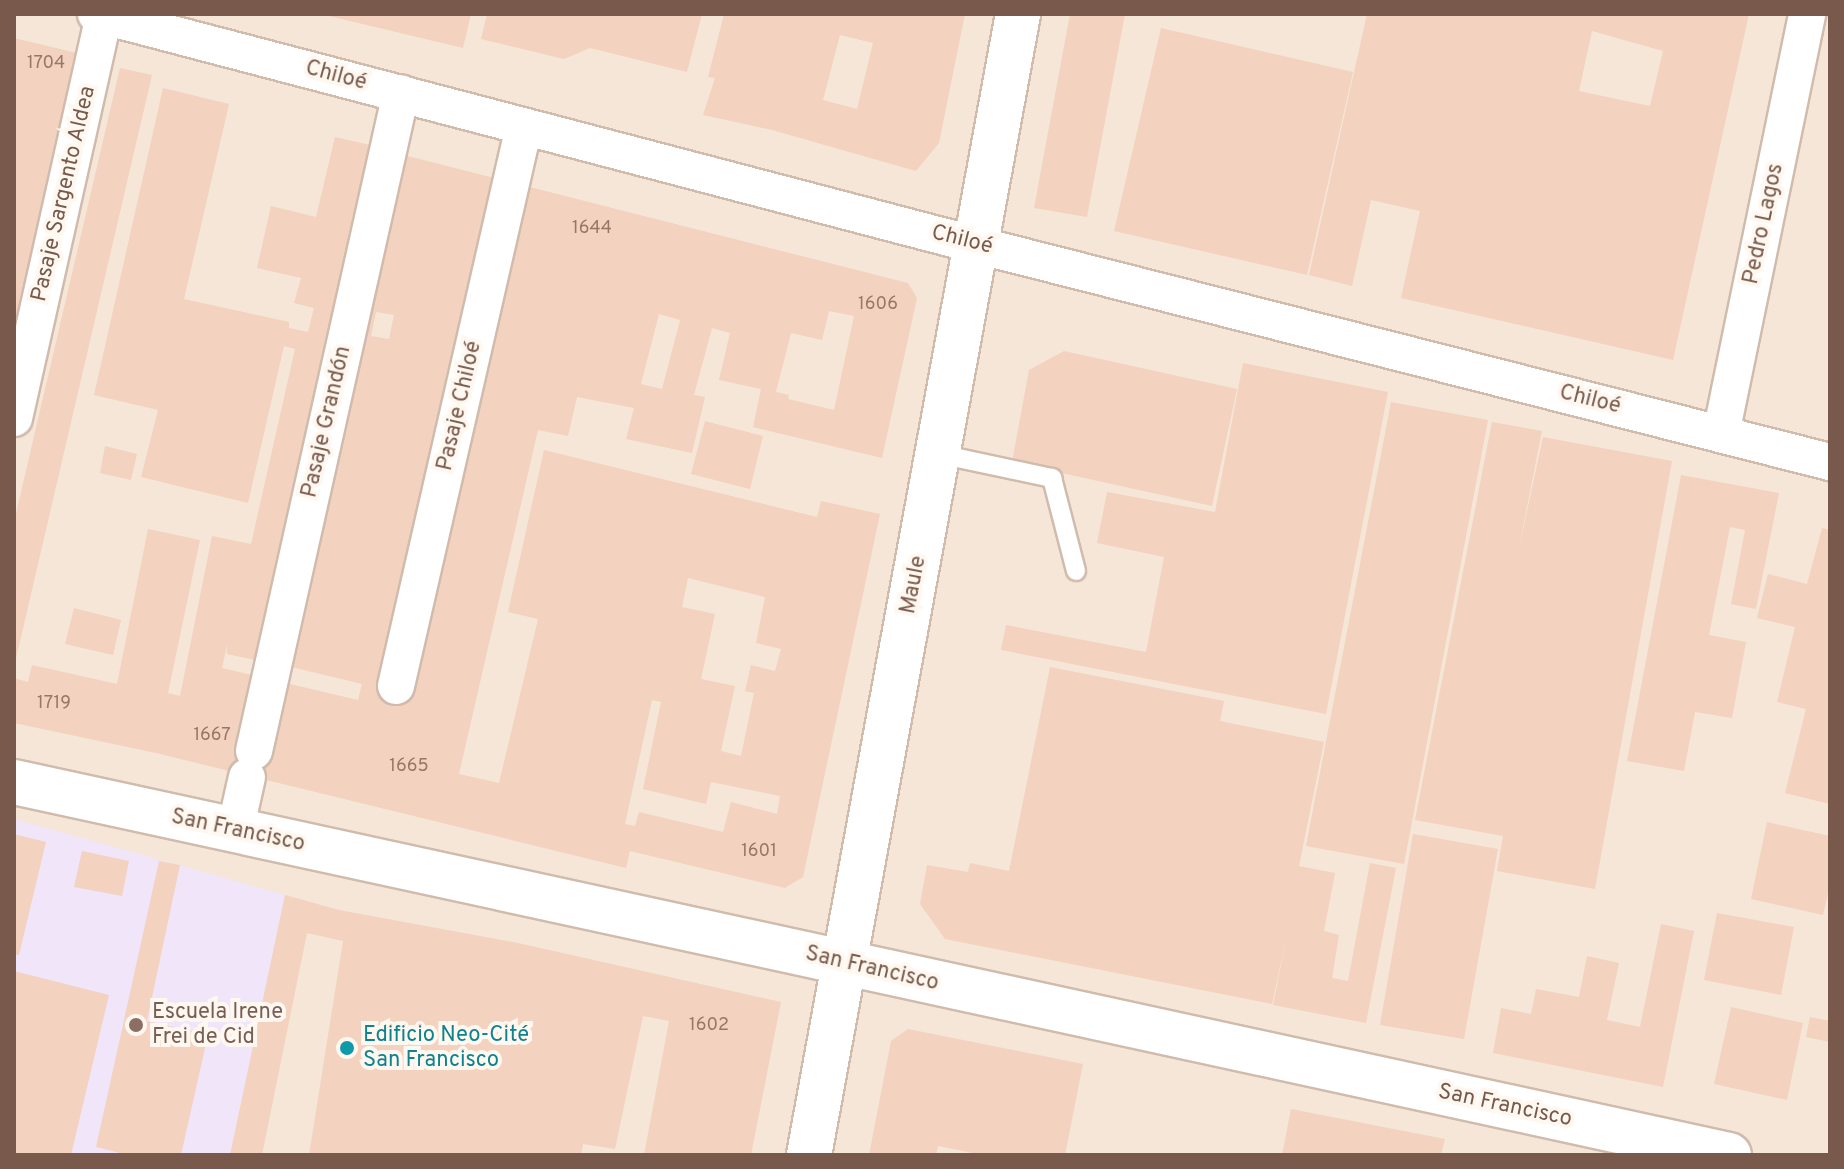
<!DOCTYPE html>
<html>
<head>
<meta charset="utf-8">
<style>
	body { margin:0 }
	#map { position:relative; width:1844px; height:1169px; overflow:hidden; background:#fdf4e9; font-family:Overpass,sans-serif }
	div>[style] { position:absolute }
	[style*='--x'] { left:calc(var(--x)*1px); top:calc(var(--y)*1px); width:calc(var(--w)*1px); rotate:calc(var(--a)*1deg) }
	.residential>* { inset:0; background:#f5e6d7 }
	.education>* { inset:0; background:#f1e5fa }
	.building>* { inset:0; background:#f3d2bf }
	.roads { filter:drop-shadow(2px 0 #d0bbad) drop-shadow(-2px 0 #d0bbad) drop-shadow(0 2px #d0bbad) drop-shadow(0 -2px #d0bbad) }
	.lane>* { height:18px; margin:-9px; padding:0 9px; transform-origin:9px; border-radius:9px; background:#fff }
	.street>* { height:36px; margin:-18px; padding:0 18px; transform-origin:18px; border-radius:18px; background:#fff }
	.secondary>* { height:44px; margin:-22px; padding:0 22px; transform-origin:22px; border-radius:22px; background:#fff }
	.dots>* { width:22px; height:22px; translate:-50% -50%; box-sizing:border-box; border:4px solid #fff8f0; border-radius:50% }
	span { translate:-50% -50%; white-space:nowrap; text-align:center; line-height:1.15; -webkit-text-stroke:8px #fff8f0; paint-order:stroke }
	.number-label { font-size:18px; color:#987768 }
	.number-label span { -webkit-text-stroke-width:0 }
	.street-label { font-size:22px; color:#79594b }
	.education-label { font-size:22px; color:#785e54 }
	.left { translate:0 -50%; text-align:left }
	.culture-label { font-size:22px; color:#0d838f }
	.frame { position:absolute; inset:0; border:16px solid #79594b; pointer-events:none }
</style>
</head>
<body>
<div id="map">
	<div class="residential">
		<div style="clip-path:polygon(14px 14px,1830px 14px,1830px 1155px,14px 1155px)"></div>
	</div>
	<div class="education">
		<div style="clip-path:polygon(14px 819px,285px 895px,230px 1155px,14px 1155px)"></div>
	</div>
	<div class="building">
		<div style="clip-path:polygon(471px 14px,463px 48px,325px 15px,325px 14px)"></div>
		<div style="clip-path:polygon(487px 14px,702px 14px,687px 72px,590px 48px,564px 59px,481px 39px)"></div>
		<div style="clip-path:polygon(evenodd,724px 14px,965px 14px,939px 143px,916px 171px,772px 130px,703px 115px,715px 78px,708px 77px,724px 14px,840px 35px,873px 43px,857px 109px,823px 100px,840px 35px)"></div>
		<div style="clip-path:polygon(1070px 14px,1125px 14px,1087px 217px,1034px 208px)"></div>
		<div style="clip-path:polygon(evenodd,1367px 14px,1749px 14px,1673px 360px,1401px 298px,1420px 211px,1371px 200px,1352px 286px,1309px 275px,1367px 14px,1592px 31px,1663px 51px,1650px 106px,1579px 91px,1592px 31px)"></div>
		<div style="clip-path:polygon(1161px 28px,1353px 72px,1307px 275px,1114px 231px)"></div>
		<div style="clip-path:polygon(14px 38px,77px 53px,15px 333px,14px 333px)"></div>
		<div style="clip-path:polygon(120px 68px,152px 75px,14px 667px,14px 522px)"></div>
		<div style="clip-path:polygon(evenodd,163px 88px,229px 104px,184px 299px,289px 322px,289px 328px,308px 332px,314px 308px,294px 303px,301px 278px,257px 268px,271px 206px,316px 217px,335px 137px,383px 148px,371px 196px,358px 193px,348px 236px,363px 238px,264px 662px,227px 654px,227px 645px,222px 668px,358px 700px,362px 684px,275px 663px,392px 152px,908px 283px,917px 298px,882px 458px,753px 427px,761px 389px,719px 380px,730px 333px,712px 328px,694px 395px,705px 397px,692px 453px,626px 439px,634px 408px,577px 397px,568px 436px,538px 430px,459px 774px,499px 783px,538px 619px,508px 612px,544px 450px,817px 517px,821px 501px,880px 514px,803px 877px,785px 888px,630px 851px,626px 868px,156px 753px,14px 723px,14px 678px,28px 682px,32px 665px,117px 684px,148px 529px,200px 540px,168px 693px,180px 696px,212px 536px,251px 544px,295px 349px,284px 346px,248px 503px,141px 477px,158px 410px,94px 395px,163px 88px,829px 311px,854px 316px,834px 410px,788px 399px,789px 395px,776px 392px,791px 333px,822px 340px,829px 311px,163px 88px,376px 312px,394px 315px,389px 339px,371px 336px,376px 312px,163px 88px,659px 314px,680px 320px,662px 389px,641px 384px,659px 314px,163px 88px,688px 578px,765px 597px,756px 643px,781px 649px,775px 671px,751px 665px,745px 691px,754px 693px,741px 756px,721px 751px,735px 686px,701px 679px,715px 614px,682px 607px,688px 578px,163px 88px,652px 700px,661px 702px,643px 789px,706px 804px,711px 782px,780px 796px,777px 814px,731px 802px,723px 832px,639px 812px,635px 826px,625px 824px,652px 700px)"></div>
		<div style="clip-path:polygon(1064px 351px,1237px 389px,1212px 506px,1012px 462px,1029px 370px)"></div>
		<div style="clip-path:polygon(1243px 363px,1388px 392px,1326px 714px,1001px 650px,1006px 625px,1146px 652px,1164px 557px,1097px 543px,1107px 492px,1215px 512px)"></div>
		<div style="clip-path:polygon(1391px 402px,1488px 420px,1404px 864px,1306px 846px)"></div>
		<div style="clip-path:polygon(705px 421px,763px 436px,750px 489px,691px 474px)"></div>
		<div style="clip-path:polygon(1492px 422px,1542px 431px,1518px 553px,1543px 437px,1672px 461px,1595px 889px,1497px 871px,1503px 836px,1415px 820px)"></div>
		<div style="clip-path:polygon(105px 446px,137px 454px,131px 480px,100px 473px)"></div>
		<div style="clip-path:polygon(1681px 475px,1779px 493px,1756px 609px,1731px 604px,1745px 530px,1730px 527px,1709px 635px,1746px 642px,1732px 718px,1695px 712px,1684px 771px,1627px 761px)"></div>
		<div style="clip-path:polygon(1822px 528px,1830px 530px,1830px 804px,1785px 793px,1806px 709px,1777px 702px,1795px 627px,1757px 618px,1768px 574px,1807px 584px)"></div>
		<div style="clip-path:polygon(74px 608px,121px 620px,113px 655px,65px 644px)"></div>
		<div style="clip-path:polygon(1050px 667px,1224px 701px,1220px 721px,1324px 742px,1299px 866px,1335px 873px,1324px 931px,1339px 935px,1332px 978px,1348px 981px,1370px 863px,1396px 868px,1366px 1023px,1273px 1005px,1288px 930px,1272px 1004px,945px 939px,920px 904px,927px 865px,968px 872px,970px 863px,1009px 871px)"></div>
		<div style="clip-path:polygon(1767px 822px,1830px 836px,1830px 884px,1823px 915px,1751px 899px)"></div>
		<div style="clip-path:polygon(14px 834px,46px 842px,19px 955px,14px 954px)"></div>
		<div style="clip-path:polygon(1413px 834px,1498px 849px,1464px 1039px,1380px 1025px)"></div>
		<div style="clip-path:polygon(82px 851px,129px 861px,122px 896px,74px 887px)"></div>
		<div style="clip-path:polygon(159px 861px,180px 865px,147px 1021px,208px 1035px,181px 1155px,128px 1155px,96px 1147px)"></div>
		<div style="clip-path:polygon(285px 895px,339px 910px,518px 943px,781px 1002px,751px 1155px,644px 1155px,669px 1021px,643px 1016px,615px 1149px,583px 1144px,581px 1155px,309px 1155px,343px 941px,307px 933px,262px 1155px,230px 1155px)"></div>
		<div style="clip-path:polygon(1717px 913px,1794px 927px,1781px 995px,1704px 980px)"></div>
		<div style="clip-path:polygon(1661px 924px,1694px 931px,1663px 1087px,1493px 1053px,1501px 1008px,1531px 1014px,1536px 989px,1579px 997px,1587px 956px,1619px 963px,1607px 1020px,1640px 1027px)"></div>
		<div style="clip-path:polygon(14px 971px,109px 995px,71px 1155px,14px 1155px)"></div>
		<div style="clip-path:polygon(1731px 1007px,1803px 1023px,1787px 1100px,1714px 1084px)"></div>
		<div style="clip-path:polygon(1810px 1017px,1830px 1021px,1830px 1042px,1806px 1037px)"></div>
		<div style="clip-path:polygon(908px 1029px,1083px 1064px,1065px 1155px,983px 1155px,938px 1146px,936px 1155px,869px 1155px,891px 1041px)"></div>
		<div style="clip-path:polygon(1291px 1109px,1445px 1139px,1441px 1155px,1282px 1155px)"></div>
	</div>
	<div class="roads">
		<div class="lane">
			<div style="--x:939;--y:454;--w:116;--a:12"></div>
			<div style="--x:1052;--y:478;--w:96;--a:75.5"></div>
		</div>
		<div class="street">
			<div style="--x:96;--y:14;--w:862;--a:14.71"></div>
			<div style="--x:930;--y:233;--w:929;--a:14.28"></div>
			<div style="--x:14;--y:418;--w:412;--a:-77.4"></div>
			<div style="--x:1721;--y:434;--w:429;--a:-78.4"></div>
			<div style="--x:396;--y:686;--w:574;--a:-77.12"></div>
			<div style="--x:254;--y:751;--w:674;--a:-77.41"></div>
			<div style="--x:235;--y:831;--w:55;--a:-77.5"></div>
		</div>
		<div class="secondary">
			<div style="--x:14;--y:782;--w:1755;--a:12.27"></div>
			<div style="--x:809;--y:1155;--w:1160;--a:-79.62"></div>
		</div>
	</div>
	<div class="dots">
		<div style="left:136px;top:1025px;background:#8d6e63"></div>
		<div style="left:347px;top:1048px;background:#0f9aa8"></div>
	</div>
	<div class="number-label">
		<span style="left:46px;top:64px">1704</span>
		<span style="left:592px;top:229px">1644</span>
		<span style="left:878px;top:305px">1606</span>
		<span style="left:54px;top:704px">1719</span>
		<span style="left:212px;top:736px">1667</span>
		<span style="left:409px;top:767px">1665</span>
		<span style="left:759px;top:852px">1601</span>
		<span style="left:709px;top:1026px">1602</span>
	</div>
	<div class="street-label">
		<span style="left:336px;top:76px;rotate:15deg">Chiloé</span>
		<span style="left:64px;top:194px;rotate:-77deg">Pasaje Sargento Aldea</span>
		<span style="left:1764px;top:224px;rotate:-78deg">Pedro Lagos</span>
		<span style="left:962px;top:240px;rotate:14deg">Chiloé</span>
		<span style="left:1590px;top:400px;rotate:14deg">Chiloé</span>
		<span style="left:460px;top:406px;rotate:-77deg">Pasaje Chiloé</span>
		<span style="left:327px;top:422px;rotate:-77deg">Pasaje Grandón</span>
		<span style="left:914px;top:585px;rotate:-79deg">Maule</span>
		<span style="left:238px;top:831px;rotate:12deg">San Francisco</span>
		<span style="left:872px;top:969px;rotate:13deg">San Francisco</span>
		<span style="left:1505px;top:1106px;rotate:12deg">San Francisco</span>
	</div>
	<div class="education-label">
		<span class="left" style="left:152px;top:1025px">Escuela Irene<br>Frei de Cid</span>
	</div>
	<div class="culture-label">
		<span class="left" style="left:363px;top:1048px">Edificio Neo-Cité<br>San Francisco</span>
	</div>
	<div class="frame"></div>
</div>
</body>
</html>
